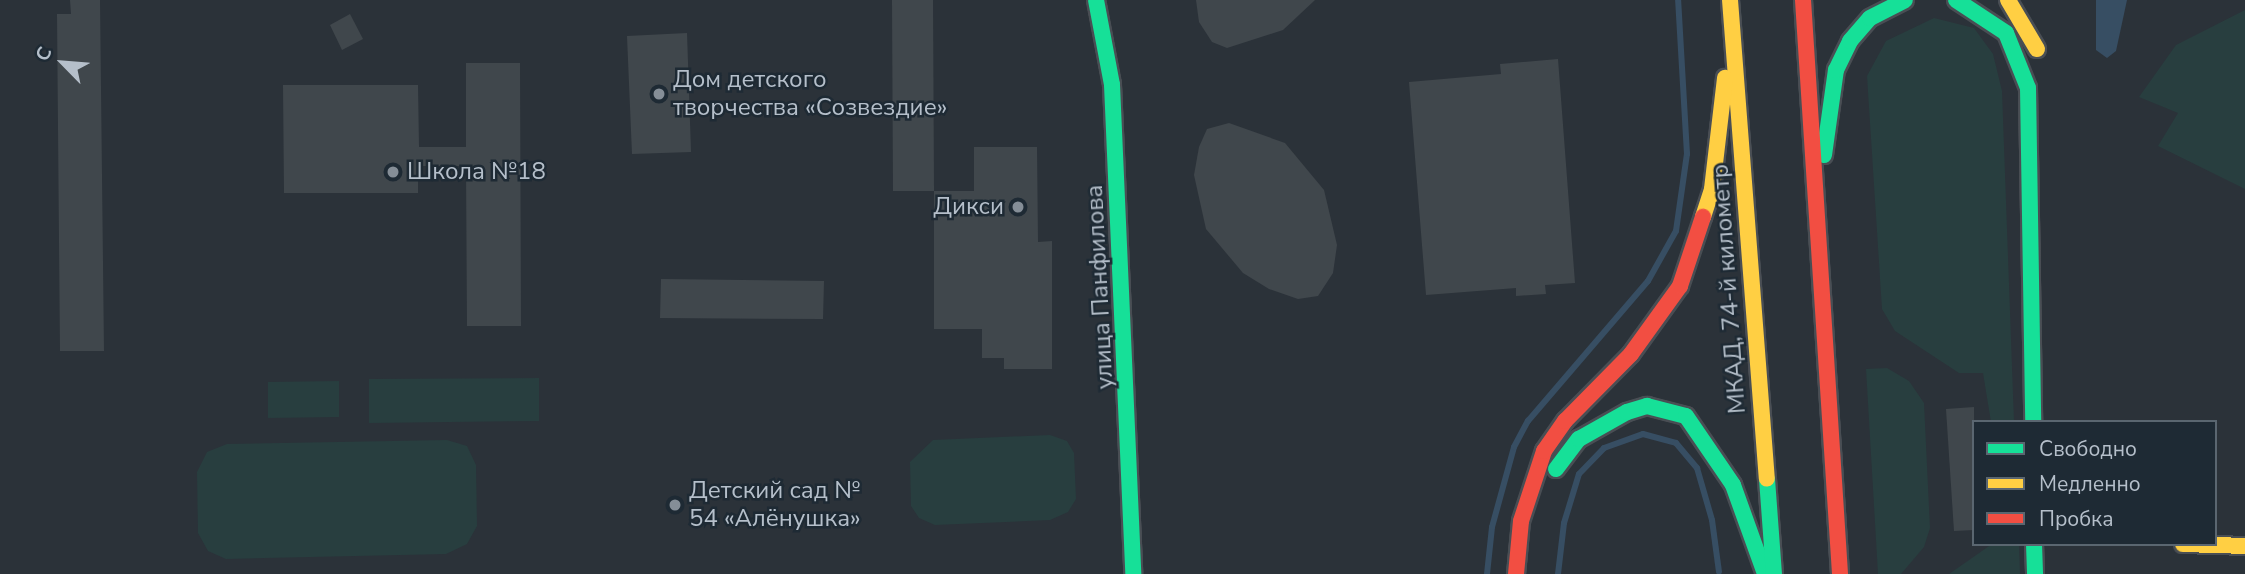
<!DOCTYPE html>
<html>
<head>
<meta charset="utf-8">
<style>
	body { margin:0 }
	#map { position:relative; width:2245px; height:574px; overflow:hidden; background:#2b3239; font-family:"Nunito Sans",sans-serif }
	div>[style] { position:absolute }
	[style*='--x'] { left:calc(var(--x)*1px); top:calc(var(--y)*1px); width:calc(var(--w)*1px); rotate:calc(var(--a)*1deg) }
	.green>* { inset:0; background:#283e3f }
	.water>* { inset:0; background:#374e63 }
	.stream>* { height:6px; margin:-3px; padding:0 3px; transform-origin:3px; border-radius:3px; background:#374e63 }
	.building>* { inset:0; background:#40474c }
	.roads { filter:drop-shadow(2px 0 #494e54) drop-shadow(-2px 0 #494e54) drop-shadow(0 2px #494e54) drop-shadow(0 -2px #494e54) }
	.fast>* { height:16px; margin:-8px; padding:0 8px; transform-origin:8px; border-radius:8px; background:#16e098 }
	.slow>* { height:16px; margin:-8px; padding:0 8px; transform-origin:8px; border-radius:8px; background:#ffcf43 }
	.jam>* { height:16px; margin:-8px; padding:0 8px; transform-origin:8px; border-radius:8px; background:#f24e42 }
	.dots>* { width:19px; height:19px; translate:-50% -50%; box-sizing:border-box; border:4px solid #1e2a34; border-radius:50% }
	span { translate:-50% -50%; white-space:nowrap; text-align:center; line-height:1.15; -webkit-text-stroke:5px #1e2a34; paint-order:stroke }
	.poi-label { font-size:24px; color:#b5bfca }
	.left { translate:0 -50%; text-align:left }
	.right { translate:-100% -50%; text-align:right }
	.street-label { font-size:24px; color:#b5bfca }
	.legend { position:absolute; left:1972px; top:420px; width:245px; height:126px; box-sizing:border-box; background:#1e2a34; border:2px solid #5a6670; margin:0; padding:9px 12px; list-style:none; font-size:21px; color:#b5bfca }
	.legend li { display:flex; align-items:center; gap:14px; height:35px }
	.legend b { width:35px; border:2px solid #5a6670 }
	.north { position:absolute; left:28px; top:28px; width:70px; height:70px; -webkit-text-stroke:5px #1e2a34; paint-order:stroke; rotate:295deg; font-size:19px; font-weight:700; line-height:28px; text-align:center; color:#b5bfca }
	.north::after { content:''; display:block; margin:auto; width:24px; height:32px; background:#b5bfca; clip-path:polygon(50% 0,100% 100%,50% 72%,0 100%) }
</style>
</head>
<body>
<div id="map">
	<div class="green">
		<div style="clip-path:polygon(2245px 10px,2245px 189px,2158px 146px,2178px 113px,2139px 97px,2176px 45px)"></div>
		<div style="clip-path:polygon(1934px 18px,1974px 28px,1993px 54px,2002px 91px,2014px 422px,1991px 422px,1983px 373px,1959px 373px,1895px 331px,1882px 309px,1867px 76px,1886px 41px)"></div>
		<div style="clip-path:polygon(1887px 368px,1909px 381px,1924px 403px,1930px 528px,1924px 547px,1901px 574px,1878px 574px,1866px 369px)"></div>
		<div style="clip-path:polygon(539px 378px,539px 421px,369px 423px,369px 379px)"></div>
		<div style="clip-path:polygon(339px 381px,339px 417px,268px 418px,268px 382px)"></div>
		<div style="clip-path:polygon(1050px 435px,1067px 441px,1074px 453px,1076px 499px,1068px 512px,1050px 520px,935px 525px,919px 518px,911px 506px,910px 462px,933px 440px)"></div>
		<div style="clip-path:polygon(447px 440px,467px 446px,476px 465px,477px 526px,467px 544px,446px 554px,226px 559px,208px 551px,198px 533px,197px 472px,207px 452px,227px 444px)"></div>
		<div style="clip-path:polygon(1992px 544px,2019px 544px,2020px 574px,1949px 574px)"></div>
	</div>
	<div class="water">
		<div style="clip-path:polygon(2096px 0,2127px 0,2116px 51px,2107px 58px,2096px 50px)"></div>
	</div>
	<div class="stream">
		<div style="--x:1487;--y:574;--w:47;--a:-83.9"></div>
		<div style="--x:1492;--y:527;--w:83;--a:-74.6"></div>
		<div style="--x:1514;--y:447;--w:30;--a:-62"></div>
		<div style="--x:1528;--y:421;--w:184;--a:-49.4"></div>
		<div style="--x:1648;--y:281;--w:57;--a:-60.8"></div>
		<div style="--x:1676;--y:231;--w:78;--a:-81.9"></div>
		<div style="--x:1687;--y:154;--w:154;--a:-93.3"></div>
		<div style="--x:1558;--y:574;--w:51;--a:-83.3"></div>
		<div style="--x:1564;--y:523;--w:51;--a:-73"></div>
		<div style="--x:1579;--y:474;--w:36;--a:-46"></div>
		<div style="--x:1604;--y:448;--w:41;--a:-19.7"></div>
		<div style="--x:1643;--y:434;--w:34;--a:15"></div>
		<div style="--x:1676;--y:443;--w:33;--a:50"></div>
		<div style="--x:1697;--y:468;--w:54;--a:73.9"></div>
		<div style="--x:1712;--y:520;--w:52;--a:82.3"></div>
	</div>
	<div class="building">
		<div style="clip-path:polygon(70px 0,100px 0,104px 351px,60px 351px,57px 14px,71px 14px)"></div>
		<div style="clip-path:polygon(892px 0,933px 0,934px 191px,893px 191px)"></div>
		<div style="clip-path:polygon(1196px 0,1315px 0,1283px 30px,1227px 48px,1212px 42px,1199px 22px)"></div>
		<div style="clip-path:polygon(350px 14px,363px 39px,342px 50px,330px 25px)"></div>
		<div style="clip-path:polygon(687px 33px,691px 152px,632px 154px,627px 36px)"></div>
		<div style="clip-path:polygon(1558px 59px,1575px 283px,1545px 285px,1546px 294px,1516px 296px,1516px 288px,1426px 295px,1409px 82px,1501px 74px,1500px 64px)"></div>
		<div style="clip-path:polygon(466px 63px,520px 63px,521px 326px,467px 326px,466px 166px,418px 166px,418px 193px,284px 193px,283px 85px,418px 85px,419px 147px,466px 147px)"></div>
		<div style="clip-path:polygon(1229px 123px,1285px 143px,1324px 190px,1337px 245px,1333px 273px,1318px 296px,1298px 299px,1269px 289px,1243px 273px,1206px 229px,1194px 175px,1199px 147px,1207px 129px)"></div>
		<div style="clip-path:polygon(974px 147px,1037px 147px,1038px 242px,1052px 241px,1052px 369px,1004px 369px,1004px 358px,982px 358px,982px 329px,934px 329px,934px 191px,974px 191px)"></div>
		<div style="clip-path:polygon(661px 279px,824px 281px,823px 319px,660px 318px)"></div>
		<div style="clip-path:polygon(1974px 407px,1974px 530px,1954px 531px,1946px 409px)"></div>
	</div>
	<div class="roads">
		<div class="fast">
			<div style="--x:1096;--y:0;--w:86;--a:79.3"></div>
			<div style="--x:1112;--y:85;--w:489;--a:87.5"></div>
			<div style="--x:1956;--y:0;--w:60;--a:33.4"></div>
			<div style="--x:2006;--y:33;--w:59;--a:68.2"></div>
			<div style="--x:2028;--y:88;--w:334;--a:89.1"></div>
			<div style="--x:1824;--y:155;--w:86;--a:-82"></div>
			<div style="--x:1836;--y:70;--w:32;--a:-64"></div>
			<div style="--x:1850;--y:41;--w:30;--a:-49"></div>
			<div style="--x:1870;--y:18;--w:39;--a:-27"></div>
			<div style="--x:1556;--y:469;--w:38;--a:-53"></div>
			<div style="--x:1579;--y:439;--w:55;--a:-29.4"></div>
			<div style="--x:1627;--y:412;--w:21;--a:-17"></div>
			<div style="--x:1647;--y:406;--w:40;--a:14.4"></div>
			<div style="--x:1686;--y:416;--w:83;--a:55.7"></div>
			<div style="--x:1733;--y:485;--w:95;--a:70.2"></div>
			<div style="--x:1767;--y:479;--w:95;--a:85.8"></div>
			<div style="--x:2034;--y:544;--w:30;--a:88"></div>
		</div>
		<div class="slow">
			<div style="--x:1730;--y:0;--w:480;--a:85.6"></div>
			<div style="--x:2008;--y:0;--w:57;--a:59.4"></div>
			<div style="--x:1703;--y:217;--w:29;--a:-72"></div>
			<div style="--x:1712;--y:189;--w:112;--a:-83.3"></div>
			<div style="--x:2183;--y:544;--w:62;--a:1.8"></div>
		</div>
		<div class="jam">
			<div style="--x:1803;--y:0;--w:575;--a:86.31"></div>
			<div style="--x:1516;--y:574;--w:53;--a:-84.6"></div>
			<div style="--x:1521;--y:521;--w:74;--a:-71.8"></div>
			<div style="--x:1544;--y:451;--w:37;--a:-55"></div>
			<div style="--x:1565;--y:421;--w:94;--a:-45.4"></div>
			<div style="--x:1631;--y:354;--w:84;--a:-54.2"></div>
			<div style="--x:1680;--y:286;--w:73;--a:-71.6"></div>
		</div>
	</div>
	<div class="dots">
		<div style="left:659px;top:94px;background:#858e97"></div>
		<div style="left:393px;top:172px;background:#858e97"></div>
		<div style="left:1018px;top:207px;background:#858e97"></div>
		<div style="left:675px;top:505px;background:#858e97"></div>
	</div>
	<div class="poi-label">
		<span class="left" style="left:673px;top:94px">Дом детского<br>творчества «Созвездие»</span>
		<span class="left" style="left:407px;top:172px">Школа №18</span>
		<span class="right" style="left:1004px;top:207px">Дикси</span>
		<span class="left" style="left:689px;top:505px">Детский сад №<br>54 «Алёнушка»</span>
	</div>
	<div class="street-label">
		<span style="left:1100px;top:287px;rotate:-93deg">улица Панфилова</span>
		<span style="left:1729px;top:289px;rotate:-94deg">МКАД, 74-й километр</span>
	</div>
	<ul class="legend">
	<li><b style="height:9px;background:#16e098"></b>Свободно</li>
	<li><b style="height:9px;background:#ffcf43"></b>Медленно</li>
	<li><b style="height:9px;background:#f24e42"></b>Пробка</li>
	</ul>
	<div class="north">С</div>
</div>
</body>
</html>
